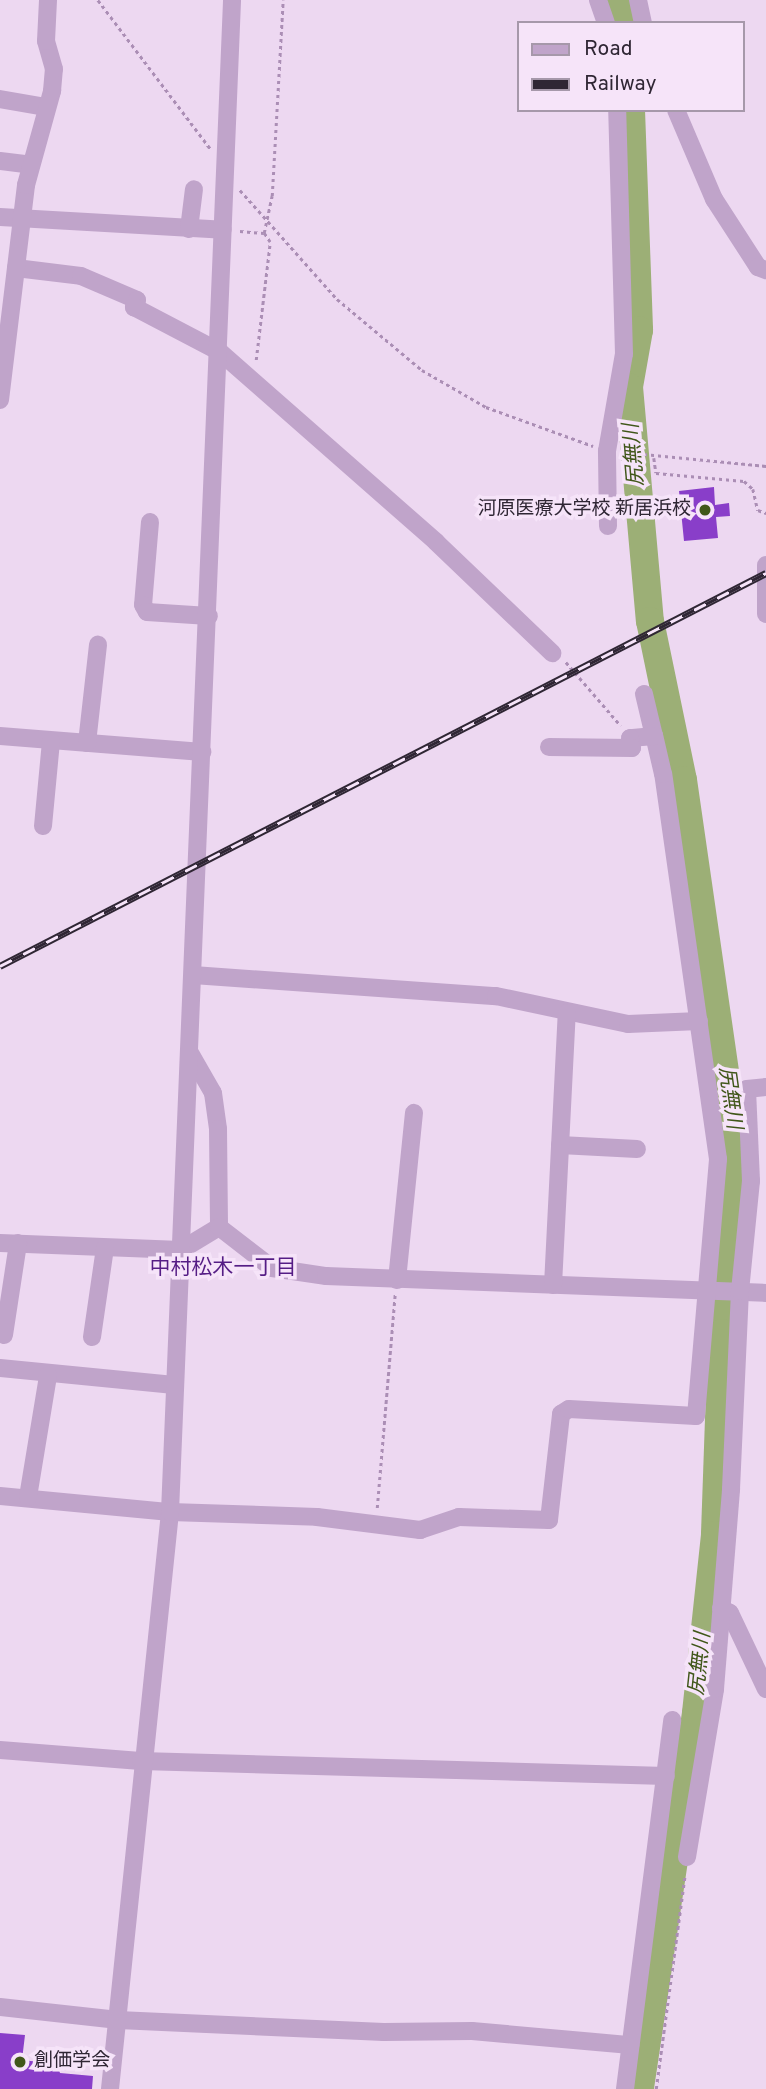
<!DOCTYPE html>
<html>
<head>
<meta charset="utf-8">
<style>
	body { margin:0 }
	#map { position:relative; width:766px; height:2089px; overflow:hidden; background:#edd8f1; font-family:Overpass,"Noto Sans JP",sans-serif }
	div>[style] { position:absolute }
	[style*='--x'] { left:calc(var(--x)*1px); top:calc(var(--y)*1px); width:calc(var(--w)*1px); rotate:calc(var(--a)*1deg) }
	.river>* { height:28px; margin:-14px; padding:0 14px; transform-origin:14px; border-radius:14px; background:#9caf76 }
	.building>* { inset:0; background:#893ec9 }
	.path>* { height:2.5px; margin-top:-1.25px; transform-origin:0; background:repeating-linear-gradient(90deg,#ab8eb5 0 3.5px,transparent 0 7px) }
	.minor>* { height:18px; margin:-9px; padding:0 9px; transform-origin:9px; border-radius:9px; background:#c0a4ca }
	.rail>* { height:7px; margin-top:-3.5px; transform-origin:0; background:repeating-linear-gradient(90deg,#f6e4f9 0 13px,#2f2634 0 26px); box-sizing:border-box; border-block:2px solid #2f2634 }
	.dots>* { width:19px; height:19px; translate:-50% -50%; box-sizing:border-box; border:4px solid #f6e4f9; border-radius:50% }
	span { translate:-50% -50%; white-space:nowrap; text-align:center; line-height:1.15; -webkit-text-stroke:7px #f6e4f9; paint-order:stroke }
	.poi-label { font-size:19px; color:#2f2634 }
	.right { translate:-100% -50%; text-align:right }
	.left { translate:0 -50%; text-align:left }
	.water-label { font-size:21px; color:#41571a; font-style:italic }
	.neighbourhood-label { font-size:21px; color:#551d85 }
	.legend { position:absolute; left:517px; top:21px; width:228px; height:91px; box-sizing:border-box; background:#f6e4f9; border:2px solid #a698aa; margin:0; padding:9px 12px; list-style:none; font-size:21px; color:#2f2634 }
	.legend li { display:flex; align-items:center; gap:14px; height:35px }
	.legend b { width:35px; border:2px solid #a698aa }
</style>
</head>
<body>
<div id="map">
	<div class="river">
		<div style="--x:619;--y:0;--w:23;--a:83"></div>
		<div style="--x:631;--y:110;--w:220;--a:87.9"></div>
		<div style="--x:639;--y:330;--w:58;--a:100"></div>
		<div style="--x:629;--y:387;--w:235;--a:84.9"></div>
		<div style="--x:650;--y:621;--w:162;--a:78.3"></div>
		<div style="--x:683;--y:780;--w:371;--a:81.8"></div>
		<div style="--x:736;--y:1147;--w:187;--a:94.3"></div>
		<div style="--x:722;--y:1333;--w:202;--a:92"></div>
		<div style="--x:715;--y:1535;--w:179;--a:96.1"></div>
		<div style="--x:696;--y:1713;--w:380;--a:98.5"></div>
	</div>
	<div class="building">
		<div style="clip-path:polygon(714px 487px,715px 505px,729px 503px,730px 516px,716px 517px,718px 538px,684px 541px,679px 491px)"></div>
		<div style="clip-path:polygon(0 2033px,25px 2035px,22px 2060px,57px 2064px,60px 2073px,93px 2076px,92px 2089px,0 2089px)"></div>
	</div>
	<div class="path">
		<div style="--x:98;--y:0;--w:186;--a:52.9"></div>
		<div style="--x:240;--y:190;--w:146;--a:48.3"></div>
		<div style="--x:337;--y:299;--w:111;--a:39.9"></div>
		<div style="--x:422;--y:370;--w:74;--a:30"></div>
		<div style="--x:486;--y:407;--w:114;--a:20"></div>
		<div style="--x:240;--y:231;--w:24;--a:5"></div>
		<div style="--x:264;--y:233;--w:38;--a:-78"></div>
		<div style="--x:272;--y:196;--w:196;--a:-86.8"></div>
		<div style="--x:256;--y:360;--w:119;--a:-83.2"></div>
		<div style="--x:270;--y:242;--w:11;--a:-124"></div>
		<div style="--x:623;--y:452;--w:144;--a:5.6"></div>
		<div style="--x:654;--y:458;--w:15;--a:82"></div>
		<div style="--x:656;--y:473;--w:88;--a:5.2"></div>
		<div style="--x:744;--y:481;--w:12;--a:42"></div>
		<div style="--x:753;--y:489;--w:22;--a:77"></div>
		<div style="--x:758;--y:510;--w:9;--a:21"></div>
		<div style="--x:566;--y:662;--w:84;--a:49.3"></div>
		<div style="--x:377;--y:1508;--w:214;--a:-85.2"></div>
		<div style="--x:656;--y:2089;--w:217;--a:-82.3"></div>
	</div>
	<div class="minor">
		<div style="--x:598;--y:0;--w:24;--a:71"></div>
		<div style="--x:638;--y:0;--w:24;--a:78"></div>
		<div style="--x:0;--y:99;--w:47;--a:9.9"></div>
		<div style="--x:676;--y:110;--w:97;--a:66.9"></div>
		<div style="--x:714;--y:199;--w:81;--a:57.1"></div>
		<div style="--x:758;--y:267;--w:9;--a:21"></div>
		<div style="--x:0;--y:161;--w:31;--a:7"></div>
		<div style="--x:0;--y:217;--w:223;--a:3.3"></div>
		<div style="--x:189;--y:229;--w:40;--a:-82.9"></div>
		<div style="--x:16;--y:268;--w:65;--a:7"></div>
		<div style="--x:81;--y:276;--w:61;--a:23.2"></div>
		<div style="--x:137;--y:300;--w:8;--a:113"></div>
		<div style="--x:134;--y:307;--w:97;--a:27.6"></div>
		<div style="--x:220;--y:352;--w:288;--a:41.3"></div>
		<div style="--x:436;--y:542;--w:161;--a:43.7"></div>
		<div style="--x:0;--y:400;--w:217;--a:-83.1"></div>
		<div style="--x:26;--y:185;--w:98;--a:-74.5"></div>
		<div style="--x:52;--y:91;--w:22;--a:-85"></div>
		<div style="--x:54;--y:69;--w:29;--a:-106"></div>
		<div style="--x:46;--y:41;--w:41;--a:-87.2"></div>
		<div style="--x:150;--y:522;--w:83;--a:94.8"></div>
		<div style="--x:143;--y:605;--w:8;--a:60"></div>
		<div style="--x:147;--y:612;--w:62;--a:3.7"></div>
		<div style="--x:608;--y:526;--w:75;--a:-90.8"></div>
		<div style="--x:607;--y:451;--w:98;--a:-80.1"></div>
		<div style="--x:624;--y:354;--w:244;--a:-91.6"></div>
		<div style="--x:766;--y:565;--w:49;--a:90"></div>
		<div style="--x:644;--y:694;--w:43;--a:76.6"></div>
		<div style="--x:0;--y:736;--w:203;--a:4.5"></div>
		<div style="--x:87;--y:743;--w:99;--a:-83.6"></div>
		<div style="--x:43;--y:826;--w:85;--a:-84.6"></div>
		<div style="--x:193;--y:975;--w:304;--a:4"></div>
		<div style="--x:496;--y:996;--w:135;--a:12"></div>
		<div style="--x:628;--y:1024;--w:71;--a:-2.4"></div>
		<div style="--x:190;--y:1053;--w:46;--a:60.1"></div>
		<div style="--x:213;--y:1093;--w:36;--a:82"></div>
		<div style="--x:218;--y:1129;--w:98;--a:89.4"></div>
		<div style="--x:560;--y:1145;--w:77;--a:3"></div>
		<div style="--x:0;--y:1243;--w:181;--a:2.2"></div>
		<div style="--x:181;--y:1250;--w:44;--a:-31.2"></div>
		<div style="--x:219;--y:1227;--w:67;--a:37.7"></div>
		<div style="--x:272;--y:1268;--w:55;--a:8.4"></div>
		<div style="--x:326;--y:1276;--w:440;--a:2.2"></div>
		<div style="--x:397;--y:1280;--w:168;--a:-84.2"></div>
		<div style="--x:553;--y:1285;--w:272;--a:-87.1"></div>
		<div style="--x:4;--y:1335;--w:93;--a:-81.3"></div>
		<div style="--x:92;--y:1337;--w:90;--a:-81.7"></div>
		<div style="--x:0;--y:1368;--w:175;--a:5.6"></div>
		<div style="--x:0;--y:1496;--w:171;--a:5.4"></div>
		<div style="--x:170;--y:1512;--w:147;--a:1.9"></div>
		<div style="--x:317;--y:1517;--w:104;--a:7.2"></div>
		<div style="--x:420;--y:1530;--w:41;--a:-18.4"></div>
		<div style="--x:459;--y:1517;--w:90;--a:1.9"></div>
		<div style="--x:549;--y:1520;--w:107;--a:-83.5"></div>
		<div style="--x:561;--y:1414;--w:9;--a:-32"></div>
		<div style="--x:569;--y:1409;--w:127;--a:3.2"></div>
		<div style="--x:696;--y:1416;--w:258;--a:-85.1"></div>
		<div style="--x:718;--y:1159;--w:389;--a:-98.1"></div>
		<div style="--x:663;--y:774;--w:39;--a:-103"></div>
		<div style="--x:654;--y:736;--w:24;--a:175"></div>
		<div style="--x:630;--y:738;--w:10;--a:79"></div>
		<div style="--x:632;--y:748;--w:83;--a:-179.3"></div>
		<div style="--x:28;--y:1497;--w:123;--a:-80.6"></div>
		<div style="--x:721;--y:1608;--w:10;--a:29"></div>
		<div style="--x:730;--y:1613;--w:84;--a:64.7"></div>
		<div style="--x:0;--y:1750;--w:141;--a:4.5"></div>
		<div style="--x:141;--y:1761;--w:525;--a:1.64"></div>
		<div style="--x:687;--y:1857;--w:170;--a:-80.5"></div>
		<div style="--x:715;--y:1689;--w:201;--a:-85.4"></div>
		<div style="--x:731;--y:1489;--w:198;--a:-87.4"></div>
		<div style="--x:740;--y:1291;--w:111;--a:-84.3"></div>
		<div style="--x:751;--y:1181;--w:92;--a:-92.5"></div>
		<div style="--x:747;--y:1089;--w:19;--a:-6"></div>
		<div style="--x:0;--y:2007;--w:119;--a:6.3"></div>
		<div style="--x:118;--y:2020;--w:266;--a:2.6"></div>
		<div style="--x:384;--y:2032;--w:88;--a:-0.7"></div>
		<div style="--x:472;--y:2031;--w:159;--a:5.1"></div>
		<div style="--x:110;--y:2089;--w:580;--a:-84.06"></div>
		<div style="--x:170;--y:1512;--w:1513;--a:-87.65"></div>
		<div style="--x:625;--y:2089;--w:372;--a:-82.7"></div>
	</div>
	<div class="rail">
		<div style="--x:0;--y:966;--w:861;--a:-27.16"></div>
	</div>
	<div class="dots">
		<div style="left:705px;top:510px;background:#41571a"></div>
		<div style="left:20px;top:2062px;background:#41571a"></div>
	</div>
	<div class="poi-label">
		<span class="right" style="left:691px;top:510px">河原医療大学校 新居浜校</span>
		<span class="left" style="left:34px;top:2062px">創価学会</span>
	</div>
	<div class="water-label">
		<span style="left:635px;top:455px;rotate:-95deg">尻無川</span>
		<span style="left:729px;top:1098px;rotate:82deg">尻無川</span>
		<span style="left:701px;top:1664px;rotate:-84deg">尻無川</span>
	</div>
	<div class="neighbourhood-label">
		<span style="left:223px;top:1269px">中村松木一丁目</span>
	</div>
	<ul class="legend">
	<li><b style="height:9px;background:#c0a4ca"></b>Road</li>
	<li><b style="height:9px;background:#2f2634"></b>Railway</li>
	</ul>
</div>
</body>
</html>
